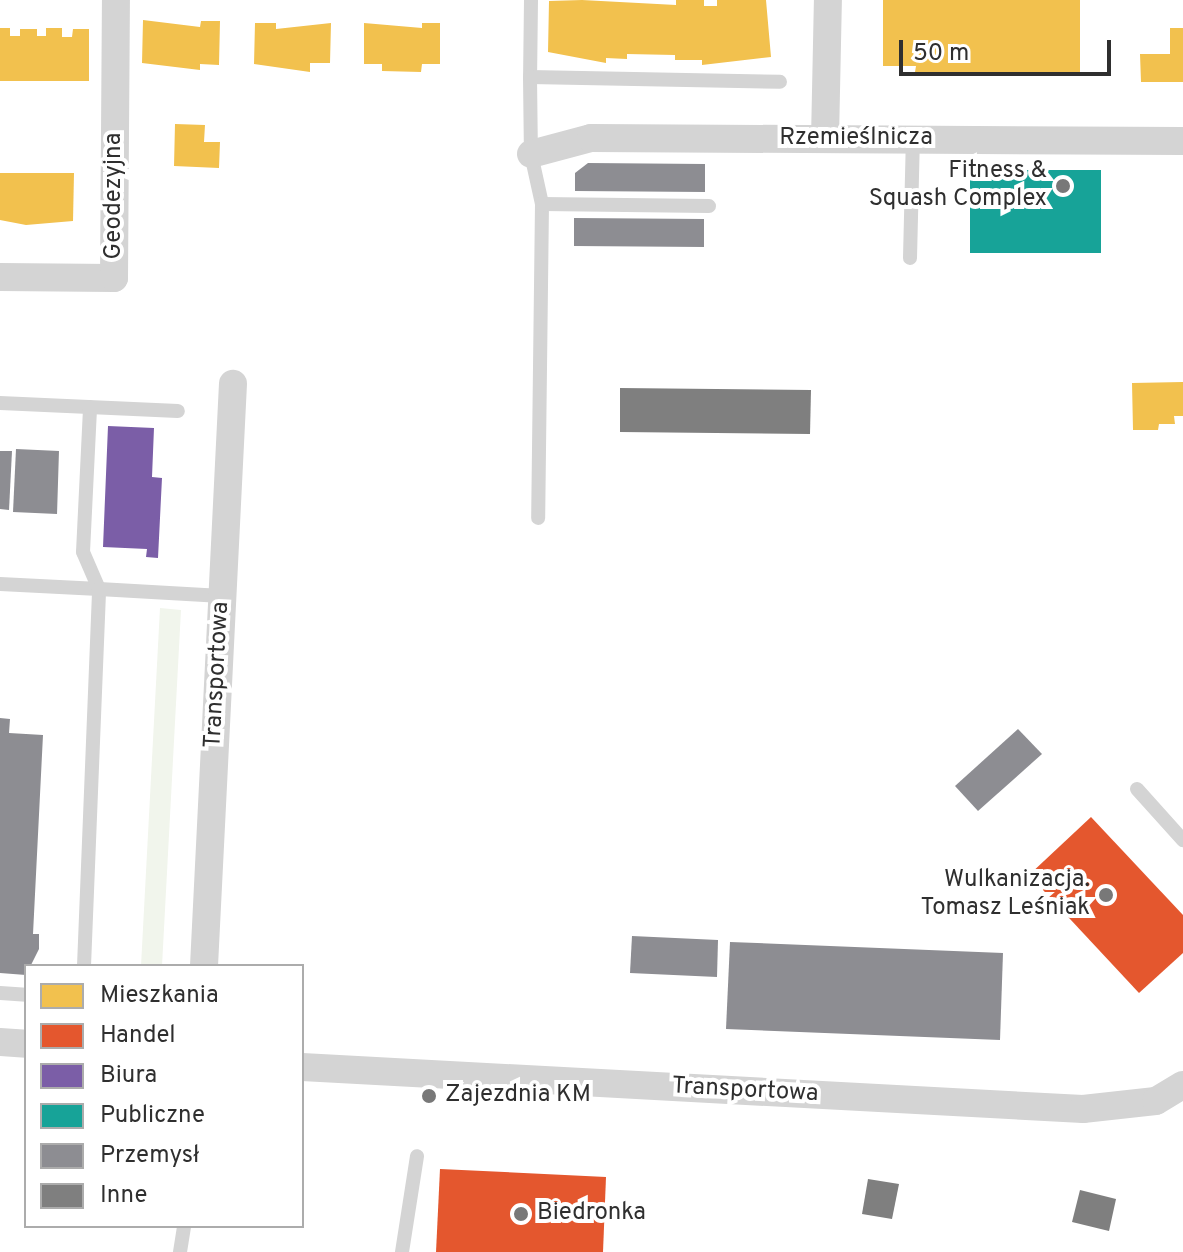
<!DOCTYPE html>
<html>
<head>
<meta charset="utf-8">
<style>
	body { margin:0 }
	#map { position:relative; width:1183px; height:1252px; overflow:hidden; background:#fff; font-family:Overpass,sans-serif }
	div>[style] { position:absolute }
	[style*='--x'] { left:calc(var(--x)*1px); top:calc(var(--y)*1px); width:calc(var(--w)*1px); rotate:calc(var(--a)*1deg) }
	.green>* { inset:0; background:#f1f5ec }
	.homes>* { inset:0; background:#f2c14e }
	.shops>* { inset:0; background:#e4572e }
	.offices>* { inset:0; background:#7b5ea7 }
	.public>* { inset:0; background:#17a398 }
	.industry>* { inset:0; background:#8d8d92 }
	.building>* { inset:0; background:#7f7f7f }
	.service>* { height:14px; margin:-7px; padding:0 7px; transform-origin:7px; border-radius:7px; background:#d4d4d4 }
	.minor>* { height:28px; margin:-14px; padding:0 14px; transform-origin:14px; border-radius:14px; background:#d4d4d4 }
	.dots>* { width:22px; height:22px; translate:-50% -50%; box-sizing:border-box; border:4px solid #fff; border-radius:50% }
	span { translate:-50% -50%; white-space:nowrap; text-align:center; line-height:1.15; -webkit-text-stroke:8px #fff; paint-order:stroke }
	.street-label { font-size:24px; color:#2f2f2f }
	.poi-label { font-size:24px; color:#2f2f2f }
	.right { translate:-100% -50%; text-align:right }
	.left { translate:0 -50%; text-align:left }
	.legend { position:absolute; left:24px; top:964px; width:280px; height:264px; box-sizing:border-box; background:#fff; border:2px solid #acacac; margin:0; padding:10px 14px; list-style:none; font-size:24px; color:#2f2f2f }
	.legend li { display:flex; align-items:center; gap:16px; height:40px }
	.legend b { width:40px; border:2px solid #acacac }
	.scale { position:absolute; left:899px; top:40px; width:212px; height:36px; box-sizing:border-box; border:4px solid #2f2f2f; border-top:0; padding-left:10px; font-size:24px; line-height:28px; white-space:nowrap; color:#2f2f2f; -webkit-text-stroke:6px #fff; paint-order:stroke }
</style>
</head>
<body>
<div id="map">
	<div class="green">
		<div style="clip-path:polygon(160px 608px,181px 610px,162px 966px,141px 966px)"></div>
	</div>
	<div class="homes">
		<div style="clip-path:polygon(582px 0,676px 5px,676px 0,704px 0,704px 6px,717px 6px,717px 0,766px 0,771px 57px,702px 65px,702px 60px,675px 60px,675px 55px,627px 54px,627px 59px,606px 58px,606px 63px,548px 52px,549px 1px)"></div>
		<div style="clip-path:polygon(883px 0,1080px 0,1080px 73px,915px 72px,916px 66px,883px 66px)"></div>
		<div style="clip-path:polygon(143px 20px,200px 27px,201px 21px,220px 21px,219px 65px,200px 64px,200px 70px,142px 63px)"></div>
		<div style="clip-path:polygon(255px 23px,276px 23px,276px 29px,331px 23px,330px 63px,310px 63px,310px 72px,254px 64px)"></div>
		<div style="clip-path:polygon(364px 23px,422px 28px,422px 23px,440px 23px,440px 64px,422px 64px,421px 72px,382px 71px,382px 64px,364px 64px)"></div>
		<div style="clip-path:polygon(0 28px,10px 28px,10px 36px,20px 36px,20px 29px,37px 29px,37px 36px,46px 36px,46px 28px,62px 28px,62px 37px,72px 37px,73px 29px,89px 29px,89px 81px,0 81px)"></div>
		<div style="clip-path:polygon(1170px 28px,1183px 28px,1183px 82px,1141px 82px,1140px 54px,1170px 54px)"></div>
		<div style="clip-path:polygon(175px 124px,205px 125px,204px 142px,220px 142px,219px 168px,174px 166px)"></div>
		<div style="clip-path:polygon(0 173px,74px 173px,73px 221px,26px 225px,0 220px)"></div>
		<div style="clip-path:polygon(1183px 382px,1183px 416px,1174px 416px,1175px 424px,1159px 424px,1158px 430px,1133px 430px,1132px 383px)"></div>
	</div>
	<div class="shops">
		<div style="clip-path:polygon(1091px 817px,1183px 915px,1183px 953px,1139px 993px,1029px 875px)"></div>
		<div style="clip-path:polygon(440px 1169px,606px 1177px,603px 1252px,436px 1252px)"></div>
	</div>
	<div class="offices">
		<div style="clip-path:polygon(108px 426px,154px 428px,152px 477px,162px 478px,158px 558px,146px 557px,147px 549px,103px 547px)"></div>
	</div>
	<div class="public">
		<div style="clip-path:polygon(970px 170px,1101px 170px,1101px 253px,970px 253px)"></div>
	</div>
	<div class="industry">
		<div style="clip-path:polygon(588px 163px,705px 164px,705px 192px,575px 191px,575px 173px)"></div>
		<div style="clip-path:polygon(574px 218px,704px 219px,704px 247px,574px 246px)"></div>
		<div style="clip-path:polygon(16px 449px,59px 451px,57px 514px,13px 512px)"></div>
		<div style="clip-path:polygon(0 451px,12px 451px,9px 510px,0 509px)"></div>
		<div style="clip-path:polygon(0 718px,10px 719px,9px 733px,43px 735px,33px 934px,39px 934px,39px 949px,26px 975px,0 973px)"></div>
		<div style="clip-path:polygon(1018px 729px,1042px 754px,978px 811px,955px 786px)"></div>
		<div style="clip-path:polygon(632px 936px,718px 940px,717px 977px,630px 973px)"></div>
		<div style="clip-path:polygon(730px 942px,1003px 953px,1000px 1040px,726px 1029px)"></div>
	</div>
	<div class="building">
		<div style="clip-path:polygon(620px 388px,811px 390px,810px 434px,620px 432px)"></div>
		<div style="clip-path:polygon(868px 1179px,899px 1184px,892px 1219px,862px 1214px)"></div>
		<div style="clip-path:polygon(1080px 1190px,1116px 1199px,1109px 1231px,1072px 1222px)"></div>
	</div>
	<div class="service">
		<div style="--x:531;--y:0;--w:77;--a:90.7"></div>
		<div style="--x:530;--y:77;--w:250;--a:1.1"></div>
		<div style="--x:530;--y:77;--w:77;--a:89.3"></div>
		<div style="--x:531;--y:154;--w:51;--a:77.6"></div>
		<div style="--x:542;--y:204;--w:314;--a:90.7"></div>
		<div style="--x:542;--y:204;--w:167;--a:0.7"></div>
		<div style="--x:910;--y:258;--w:119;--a:-88.6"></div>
		<div style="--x:0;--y:403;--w:178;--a:2.6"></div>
		<div style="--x:0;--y:584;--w:99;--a:2.9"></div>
		<div style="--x:99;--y:589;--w:40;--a:-113.4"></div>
		<div style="--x:83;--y:552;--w:145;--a:-87.2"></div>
		<div style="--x:1137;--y:789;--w:69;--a:48"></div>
		<div style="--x:84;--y:966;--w:377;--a:-87.7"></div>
		<div style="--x:99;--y:589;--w:123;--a:3.3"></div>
		<div style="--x:0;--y:993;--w:26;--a:4"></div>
		<div style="--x:180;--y:1252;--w:26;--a:-81"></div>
		<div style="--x:402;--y:1252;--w:97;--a:-81.1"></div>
	</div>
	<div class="minor">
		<div style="--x:825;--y:139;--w:139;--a:-88.8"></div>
		<div style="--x:531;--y:154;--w:62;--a:-14.9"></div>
		<div style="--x:591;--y:138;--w:592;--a:0.29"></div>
		<div style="--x:0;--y:277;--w:114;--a:0.5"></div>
		<div style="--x:114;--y:278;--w:278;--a:-89.6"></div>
		<div style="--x:204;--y:966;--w:583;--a:-87.15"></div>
		<div style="--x:0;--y:1042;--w:26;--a:4"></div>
		<div style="--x:302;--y:1067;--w:782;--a:3.08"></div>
		<div style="--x:1083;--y:1109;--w:73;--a:-6.3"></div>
		<div style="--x:1156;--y:1101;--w:31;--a:-31"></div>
	</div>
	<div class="dots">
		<div style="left:1063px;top:186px;background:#787878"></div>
		<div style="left:1106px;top:895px;background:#787878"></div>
		<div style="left:429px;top:1096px;background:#787878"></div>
		<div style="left:521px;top:1214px;background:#787878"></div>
	</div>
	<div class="street-label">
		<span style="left:856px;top:139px">Rzemieślnicza</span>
		<span style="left:115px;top:196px;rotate:-90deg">Geodezyjna</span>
		<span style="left:218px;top:675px;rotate:-87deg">Transportowa</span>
		<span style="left:745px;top:1091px;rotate:3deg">Transportowa</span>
	</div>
	<div class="poi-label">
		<span class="right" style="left:1047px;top:186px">Fitness &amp;<br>Squash Complex</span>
		<span class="right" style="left:1090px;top:895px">Wulkanizacja.<br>Tomasz Leśniak</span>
		<span class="left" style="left:445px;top:1096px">Zajezdnia KM</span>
		<span class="left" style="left:537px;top:1214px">Biedronka</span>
	</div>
	<ul class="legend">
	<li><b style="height:22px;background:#f2c14e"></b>Mieszkania</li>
	<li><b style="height:22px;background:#e4572e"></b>Handel</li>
	<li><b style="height:22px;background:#7b5ea7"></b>Biura</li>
	<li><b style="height:22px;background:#17a398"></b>Publiczne</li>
	<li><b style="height:22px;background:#8d8d92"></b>Przemysł</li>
	<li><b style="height:22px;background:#7f7f7f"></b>Inne</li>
	</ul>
	<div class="scale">50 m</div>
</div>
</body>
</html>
